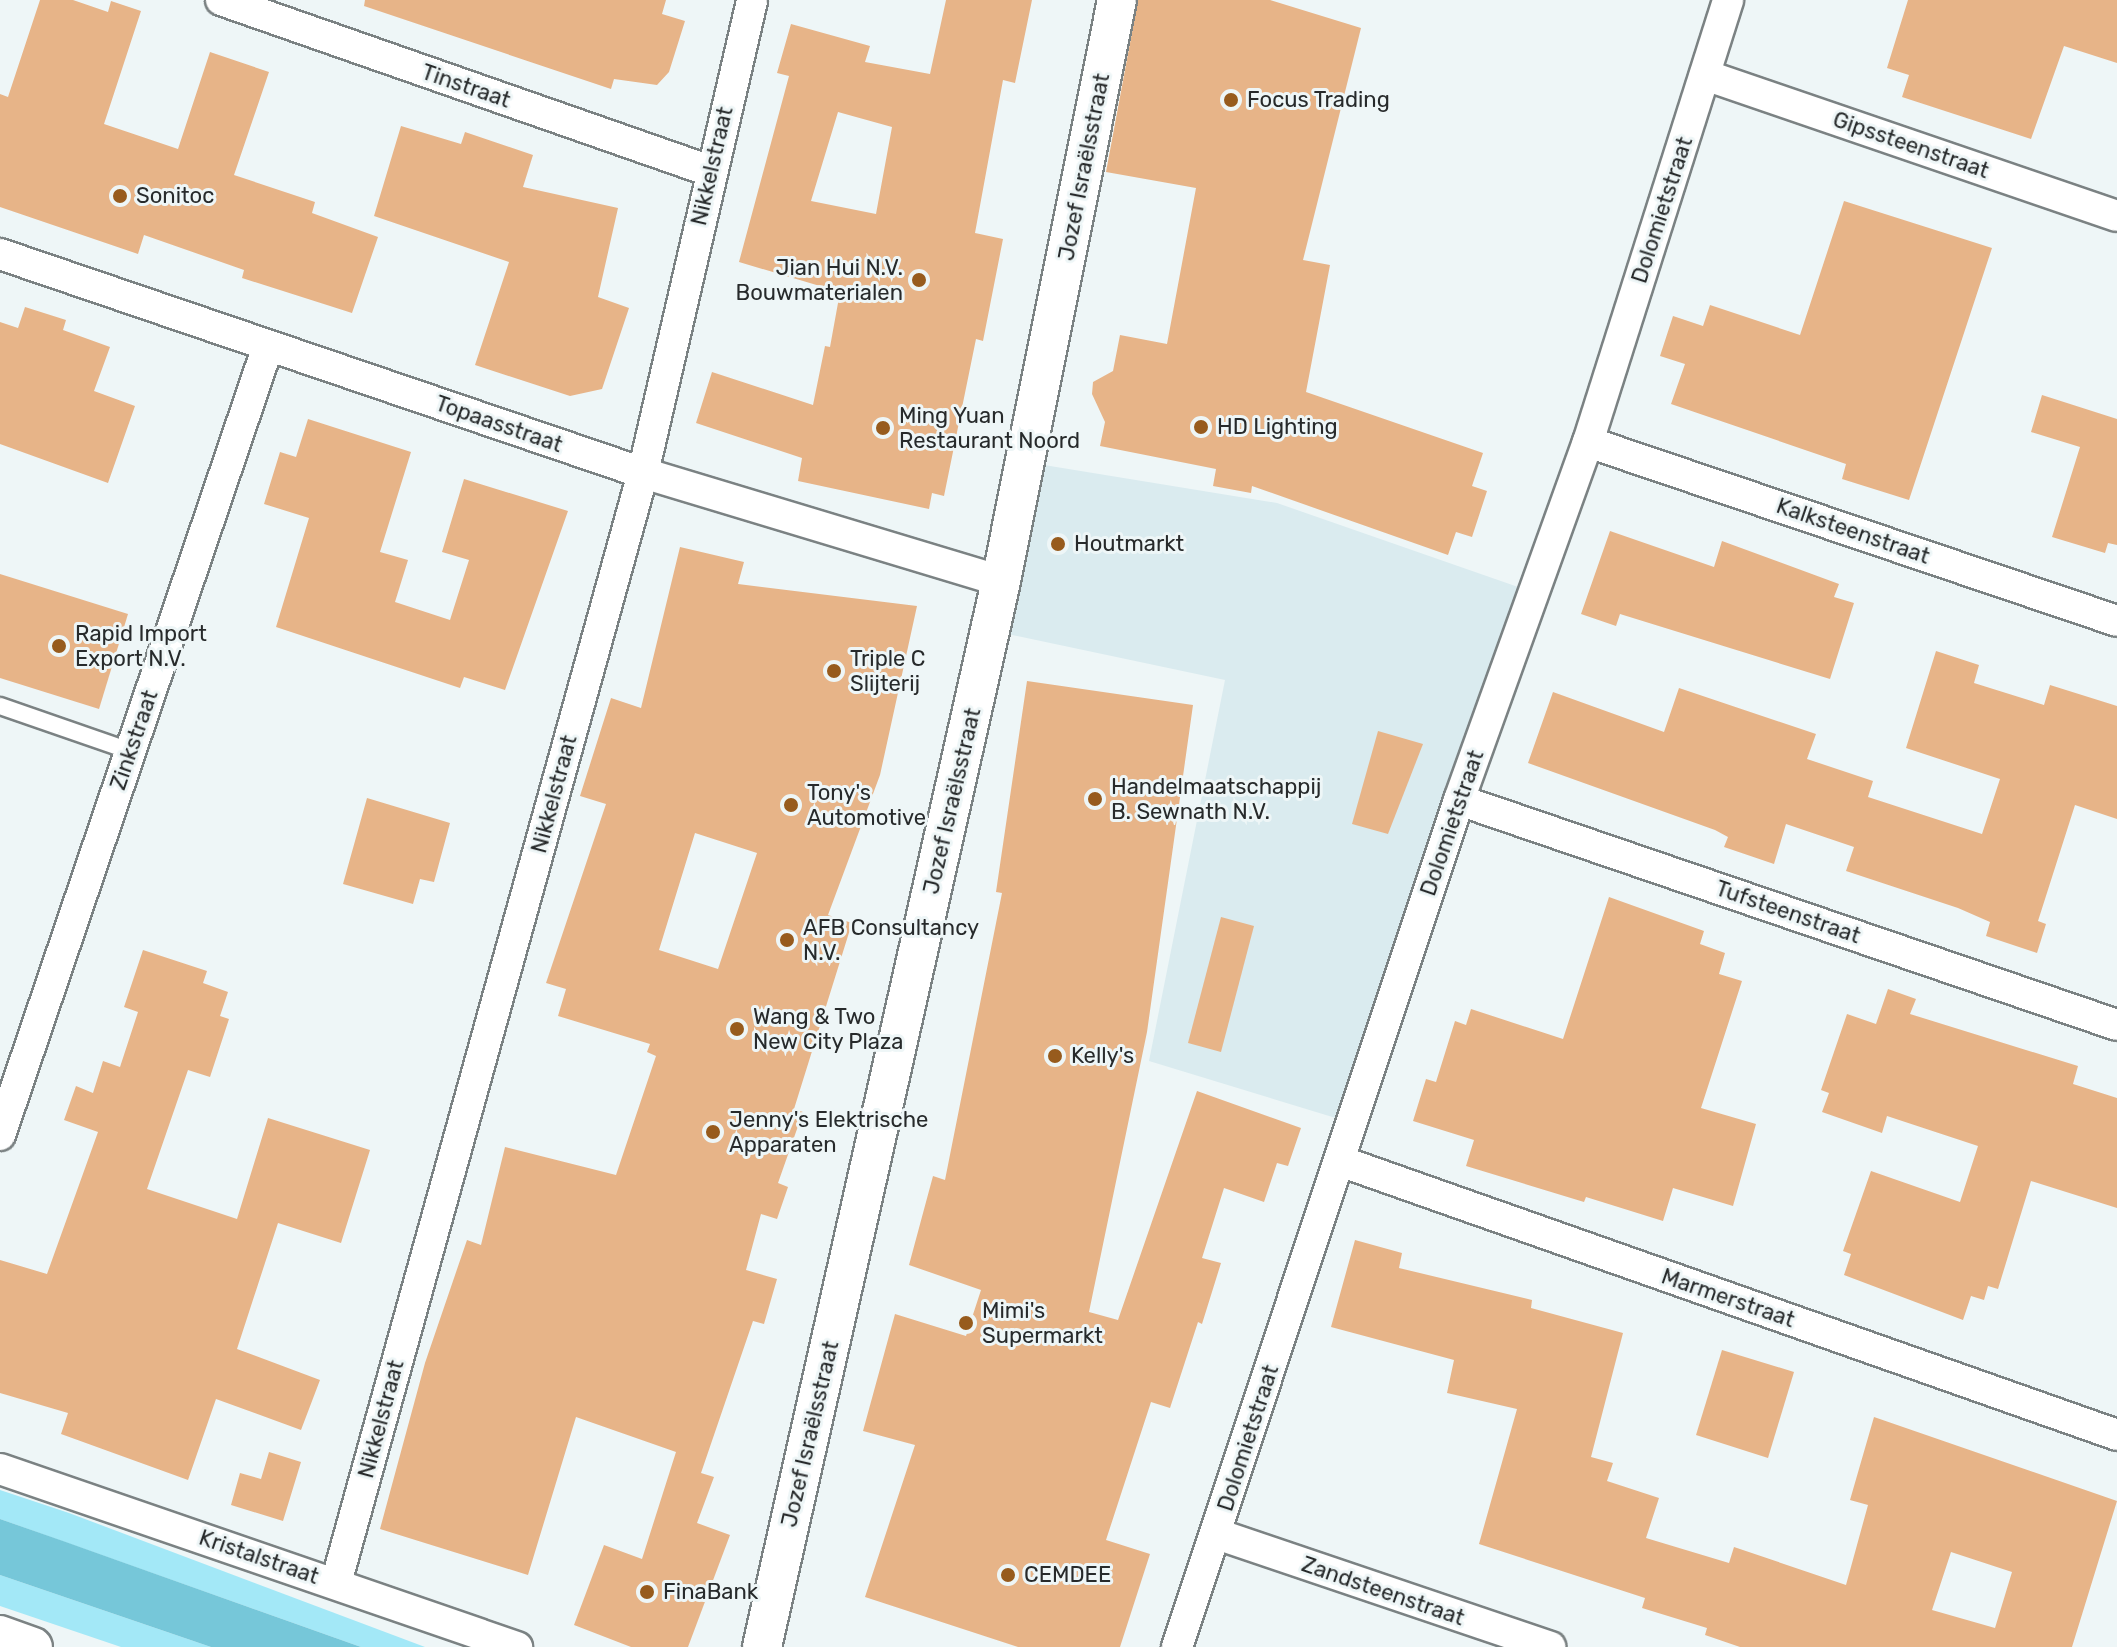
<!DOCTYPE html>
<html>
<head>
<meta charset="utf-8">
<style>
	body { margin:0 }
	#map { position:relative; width:2117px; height:1647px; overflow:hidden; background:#eef6f7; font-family:Rubik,sans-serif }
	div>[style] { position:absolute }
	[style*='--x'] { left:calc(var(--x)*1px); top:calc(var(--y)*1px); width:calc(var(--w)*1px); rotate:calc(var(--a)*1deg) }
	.built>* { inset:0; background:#daebef }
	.green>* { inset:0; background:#a3e8f7 }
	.water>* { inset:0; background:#76c7d9 }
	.building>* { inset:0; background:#e7b488 }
	.roads { filter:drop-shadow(2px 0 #7b8283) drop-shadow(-2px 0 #7b8283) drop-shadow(0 2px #7b8283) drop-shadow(0 -2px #7b8283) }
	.service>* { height:16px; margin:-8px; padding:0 8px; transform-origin:8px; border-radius:8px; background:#fff }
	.minor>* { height:30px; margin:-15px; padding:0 15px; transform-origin:15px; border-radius:15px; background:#fff }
	.tertiary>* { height:38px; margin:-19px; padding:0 19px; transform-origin:19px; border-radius:19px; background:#fff }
	.dots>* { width:22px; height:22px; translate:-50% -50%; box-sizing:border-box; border:4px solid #eef6f7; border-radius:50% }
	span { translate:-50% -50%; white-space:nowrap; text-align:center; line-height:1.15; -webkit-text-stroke:6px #eef6f7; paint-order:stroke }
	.street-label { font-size:22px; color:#272a2b }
	.poi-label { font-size:22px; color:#272a2b }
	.left { translate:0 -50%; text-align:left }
	.right { translate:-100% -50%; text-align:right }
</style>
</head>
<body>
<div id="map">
	<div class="built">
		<div style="clip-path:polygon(1044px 465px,1277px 503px,1521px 588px,1339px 1119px,1149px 1061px,1225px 680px,1003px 633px)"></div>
	</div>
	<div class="green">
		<div style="clip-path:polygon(0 1490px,69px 1513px,425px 1647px,361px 1647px,0 1519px)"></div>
		<div style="clip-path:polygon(0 1575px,211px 1647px,121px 1647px,0 1606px)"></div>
	</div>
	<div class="water">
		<div style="clip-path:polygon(0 1519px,63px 1541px,361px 1647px,211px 1647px,0 1575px)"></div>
	</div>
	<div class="building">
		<div style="clip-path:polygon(40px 0,73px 0,108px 12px,111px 1px,141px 11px,104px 124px,178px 149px,210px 52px,269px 72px,234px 175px,315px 202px,312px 213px,378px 237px,352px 313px,242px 278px,244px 270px,144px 235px,138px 254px,0 207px,0 94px,8px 97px)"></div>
		<div style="clip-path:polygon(365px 0,666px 0,662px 14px,685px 21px,669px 72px,657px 85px,614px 79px,611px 89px,364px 6px)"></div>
		<div style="clip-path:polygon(evenodd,946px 0,1032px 0,1015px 83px,1003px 80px,975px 233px,1003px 239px,983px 341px,976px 339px,944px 496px,932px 493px,929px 509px,798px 481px,802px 458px,696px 423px,712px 372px,813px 405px,825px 346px,830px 347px,840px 292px,739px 262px,789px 76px,777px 73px,791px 24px,870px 46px,865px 62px,930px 74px,946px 0,838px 112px,892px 127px,876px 214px,811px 201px,838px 112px)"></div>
		<div style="clip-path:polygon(1138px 0,1270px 0,1361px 28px,1303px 260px,1330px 265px,1306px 392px,1483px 453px,1472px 486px,1487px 491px,1472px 537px,1456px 532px,1448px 555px,1252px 486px,1251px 493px,1213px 486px,1216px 469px,1100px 446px,1105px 422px,1092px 394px,1093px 382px,1113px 371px,1120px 335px,1167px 344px,1196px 188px,1106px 172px)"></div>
		<div style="clip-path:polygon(1908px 0,2117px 0,2117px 63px,2064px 46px,2031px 139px,1902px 97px,1909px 75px,1887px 68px)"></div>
		<div style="clip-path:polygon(401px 126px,461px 144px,465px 132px,533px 155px,523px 187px,618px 208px,598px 297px,629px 308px,602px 389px,570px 396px,475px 365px,509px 262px,374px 216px)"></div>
		<div style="clip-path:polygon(1844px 201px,1992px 248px,1909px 500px,1842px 479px,1846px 464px,1671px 404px,1685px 364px,1660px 356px,1673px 316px,1703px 326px,1710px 305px,1800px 335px)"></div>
		<div style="clip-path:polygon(25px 307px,66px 320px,63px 330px,110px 347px,94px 391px,135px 406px,108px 483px,0 444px,0 322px,18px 328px)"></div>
		<div style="clip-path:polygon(2042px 395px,2117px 419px,2117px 545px,2108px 543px,2105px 553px,2052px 537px,2080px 447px,2031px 432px)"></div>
		<div style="clip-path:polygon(308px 419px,411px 452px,380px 552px,408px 560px,395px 602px,450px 620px,469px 560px,442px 552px,464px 479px,568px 511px,505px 690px,464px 677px,460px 688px,276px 627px,309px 518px,264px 504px,280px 452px,296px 457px)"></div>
		<div style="clip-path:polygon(1610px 531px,1714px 567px,1722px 541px,1839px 584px,1834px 597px,1854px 603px,1830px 679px,1620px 614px,1616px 626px,1581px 614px)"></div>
		<div style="clip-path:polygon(evenodd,680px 547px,744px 562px,738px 584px,917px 606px,880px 775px,828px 915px,852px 923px,794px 1109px,803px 1112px,778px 1183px,788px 1187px,777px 1219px,761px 1214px,746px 1270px,777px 1279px,764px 1324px,753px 1321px,701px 1473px,714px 1477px,697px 1523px,730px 1535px,688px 1647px,631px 1647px,574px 1625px,604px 1545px,642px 1559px,676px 1452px,576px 1417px,528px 1575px,380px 1529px,425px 1363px,467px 1240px,481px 1245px,505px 1147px,616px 1175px,656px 1056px,647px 1052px,650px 1044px,558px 1016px,566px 989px,546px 983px,606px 804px,580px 796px,611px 698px,641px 708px,680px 547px,695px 833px,757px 853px,718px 969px,659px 950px,695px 833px)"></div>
		<div style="clip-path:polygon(0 574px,128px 614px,99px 709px,0 678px)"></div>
		<div style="clip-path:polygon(1936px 651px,1979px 665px,1974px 683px,2044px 705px,2050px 685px,2117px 706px,2117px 819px,2075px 805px,2038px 921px,2046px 924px,2037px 953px,1986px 936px,1990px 922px,1958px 908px,1846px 871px,1854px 847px,1786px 824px,1774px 864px,1724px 847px,1728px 837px,1715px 830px,1528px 763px,1553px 692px,1664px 732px,1679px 688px,1816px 734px,1807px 759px,1873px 781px,1868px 797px,1982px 834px,2000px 779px,1906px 748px)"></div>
		<div style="clip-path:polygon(1027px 681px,1193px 705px,1147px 1032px,1089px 1312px,1118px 1320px,1197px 1091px,1301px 1128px,1288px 1166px,1277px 1163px,1264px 1202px,1224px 1188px,1202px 1258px,1221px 1263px,1202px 1324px,1198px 1322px,1170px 1408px,1151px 1402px,1106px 1540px,1150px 1554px,1120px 1647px,1018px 1647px,865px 1597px,915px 1445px,863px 1431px,895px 1314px,966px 1336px,981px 1290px,909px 1265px,933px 1176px,945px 1180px,1002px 893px,996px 892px)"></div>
		<div style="clip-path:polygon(1378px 731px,1423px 744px,1388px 834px,1352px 824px)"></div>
		<div style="clip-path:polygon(367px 798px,450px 823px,434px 882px,420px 879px,413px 904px,343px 884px)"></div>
		<div style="clip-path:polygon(1609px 897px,1704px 931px,1700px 944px,1725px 953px,1719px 974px,1742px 981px,1701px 1108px,1756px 1124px,1733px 1206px,1673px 1188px,1663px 1221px,1586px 1197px,1584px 1202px,1466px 1166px,1474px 1140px,1413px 1121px,1426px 1079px,1436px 1082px,1455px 1021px,1466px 1025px,1471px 1009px,1563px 1039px)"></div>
		<div style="clip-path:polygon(1221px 917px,1254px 926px,1221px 1052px,1188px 1043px)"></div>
		<div style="clip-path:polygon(143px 950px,207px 971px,203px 983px,228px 992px,220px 1016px,229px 1019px,210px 1077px,188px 1070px,147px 1189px,237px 1219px,268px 1118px,370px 1150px,341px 1243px,278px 1223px,237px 1349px,320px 1380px,301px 1430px,216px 1399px,188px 1480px,61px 1434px,68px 1413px,0 1393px,0 1260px,47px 1274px,98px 1132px,64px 1120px,76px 1086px,93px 1093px,103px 1061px,120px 1067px,138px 1012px,124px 1007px)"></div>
		<div style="clip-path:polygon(1888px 989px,1916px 999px,1910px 1014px,2078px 1066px,2073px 1084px,2117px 1098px,2117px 1208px,2031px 1181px,1998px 1289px,1988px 1286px,1984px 1300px,1971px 1296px,1963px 1320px,1844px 1275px,1851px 1254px,1843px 1251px,1871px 1171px,1960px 1202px,1978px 1146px,1887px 1116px,1882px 1133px,1822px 1112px,1829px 1093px,1821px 1090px,1847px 1014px,1876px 1024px)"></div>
		<div style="clip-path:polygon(evenodd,1355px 1240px,1402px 1253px,1399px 1268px,1532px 1300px,1531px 1308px,1623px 1333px,1591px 1457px,1613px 1463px,1607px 1481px,1659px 1498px,1646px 1538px,1729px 1563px,1734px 1547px,1846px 1585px,1868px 1505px,1850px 1500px,1874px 1417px,2117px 1501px,2072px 1647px,1740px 1647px,1705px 1635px,1707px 1628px,1642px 1608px,1645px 1598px,1479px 1544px,1517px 1409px,1447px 1393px,1454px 1360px,1331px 1327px,1355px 1240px,1951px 1552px,2012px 1572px,1995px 1628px,1932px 1610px,1951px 1552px)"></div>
		<div style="clip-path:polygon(1722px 1350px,1794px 1372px,1768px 1458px,1696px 1435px)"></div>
		<div style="clip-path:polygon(269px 1452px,301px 1462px,283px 1521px,231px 1505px,240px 1473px,261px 1479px)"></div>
	</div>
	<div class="roads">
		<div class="service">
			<div style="--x:0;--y:706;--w:138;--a:19.1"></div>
		</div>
		<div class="minor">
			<div style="--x:221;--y:0;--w:518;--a:19.27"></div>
			<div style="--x:1705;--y:75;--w:435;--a:18.9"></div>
			<div style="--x:0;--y:254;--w:679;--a:18.81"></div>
			<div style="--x:643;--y:473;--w:374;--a:16.8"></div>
			<div style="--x:1588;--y:442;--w:558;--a:18.69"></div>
			<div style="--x:1459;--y:800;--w:695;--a:18.88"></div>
			<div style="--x:0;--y:1135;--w:833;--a:-71.24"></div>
			<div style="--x:1340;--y:1161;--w:824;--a:19.42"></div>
			<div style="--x:0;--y:1469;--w:547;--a:19"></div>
			<div style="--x:1217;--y:1534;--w:352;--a:18.7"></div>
			<div style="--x:336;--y:1583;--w:1152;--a:-74.54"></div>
			<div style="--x:643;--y:473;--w:485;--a:-77"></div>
			<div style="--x:1177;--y:1647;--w:893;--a:-71.59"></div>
			<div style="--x:1459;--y:800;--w:381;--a:-70.2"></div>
			<div style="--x:1588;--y:442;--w:464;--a:-72.4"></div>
		</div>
		<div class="tertiary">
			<div style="--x:0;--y:1635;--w:35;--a:20"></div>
			<div style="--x:762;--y:1647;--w:1092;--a:-77.36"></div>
			<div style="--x:1001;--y:581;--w:592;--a:-78.71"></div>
		</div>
	</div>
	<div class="dots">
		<div style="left:1231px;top:100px;background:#975b1d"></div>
		<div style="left:120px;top:196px;background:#975b1d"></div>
		<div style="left:919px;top:280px;background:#975b1d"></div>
		<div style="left:1201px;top:427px;background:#975b1d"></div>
		<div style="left:883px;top:428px;background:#975b1d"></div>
		<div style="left:1058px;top:544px;background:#975b1d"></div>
		<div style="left:59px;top:646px;background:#975b1d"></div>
		<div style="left:834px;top:671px;background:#975b1d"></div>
		<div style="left:1095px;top:799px;background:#975b1d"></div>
		<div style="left:791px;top:805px;background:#975b1d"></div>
		<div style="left:787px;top:940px;background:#975b1d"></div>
		<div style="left:737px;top:1029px;background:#975b1d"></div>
		<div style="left:1055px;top:1056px;background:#975b1d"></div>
		<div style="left:713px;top:1132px;background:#975b1d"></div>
		<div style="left:966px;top:1323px;background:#975b1d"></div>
		<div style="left:1008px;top:1575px;background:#975b1d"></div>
		<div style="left:647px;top:1592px;background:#975b1d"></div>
	</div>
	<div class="street-label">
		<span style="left:466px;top:86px;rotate:19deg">Tinstraat</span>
		<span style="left:1911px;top:145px;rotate:19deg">Gipssteenstraat</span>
		<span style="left:712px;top:166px;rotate:-77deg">Nikkelstraat</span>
		<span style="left:1084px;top:167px;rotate:-79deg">Jozef Israëlsstraat</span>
		<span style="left:1662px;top:210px;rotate:-72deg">Dolomietstraat</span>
		<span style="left:499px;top:424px;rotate:19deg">Topaasstraat</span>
		<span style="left:1853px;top:531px;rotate:19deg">Kalksteenstraat</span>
		<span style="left:134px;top:740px;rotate:-71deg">Zinkstraat</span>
		<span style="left:554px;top:794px;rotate:-75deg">Nikkelstraat</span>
		<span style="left:952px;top:801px;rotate:-77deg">Jozef Israëlsstraat</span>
		<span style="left:1452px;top:823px;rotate:-71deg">Dolomietstraat</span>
		<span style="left:1788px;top:912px;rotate:19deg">Tufsteenstraat</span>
		<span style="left:1728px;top:1298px;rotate:19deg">Marmerstraat</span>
		<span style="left:381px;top:1419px;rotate:-75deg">Nikkelstraat</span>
		<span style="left:810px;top:1434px;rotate:-77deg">Jozef Israëlsstraat</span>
		<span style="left:1248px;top:1438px;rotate:-72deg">Dolomietstraat</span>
		<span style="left:259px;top:1557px;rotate:19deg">Kristalstraat</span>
		<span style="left:1383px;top:1591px;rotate:19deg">Zandsteenstraat</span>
	</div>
	<div class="poi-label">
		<span class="left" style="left:1247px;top:100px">Focus Trading</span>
		<span class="left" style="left:136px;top:196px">Sonitoc</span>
		<span class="right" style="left:903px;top:280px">Jian Hui N.V.<br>Bouwmaterialen</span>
		<span class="left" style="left:899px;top:428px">Ming Yuan<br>Restaurant Noord</span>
		<span class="left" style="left:1217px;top:427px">HD Lighting</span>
		<span class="left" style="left:1074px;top:544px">Houtmarkt</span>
		<span class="left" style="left:75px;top:646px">Rapid Import<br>Export N.V.</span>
		<span class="left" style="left:850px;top:671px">Triple C<br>Slijterij</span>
		<span class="left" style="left:1111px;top:799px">Handelmaatschappij<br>B. Sewnath N.V.</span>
		<span class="left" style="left:807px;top:805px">Tony's<br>Automotive</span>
		<span class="left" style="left:803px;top:940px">AFB Consultancy<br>N.V.</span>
		<span class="left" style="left:753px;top:1029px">Wang &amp; Two<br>New City Plaza</span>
		<span class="left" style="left:1071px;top:1056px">Kelly's</span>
		<span class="left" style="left:729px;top:1132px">Jenny's Elektrische<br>Apparaten</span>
		<span class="left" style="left:982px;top:1323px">Mimi's<br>Supermarkt</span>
		<span class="left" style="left:1024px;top:1575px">CEMDEE</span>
		<span class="left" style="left:663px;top:1592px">FinaBank</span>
	</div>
</div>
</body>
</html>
